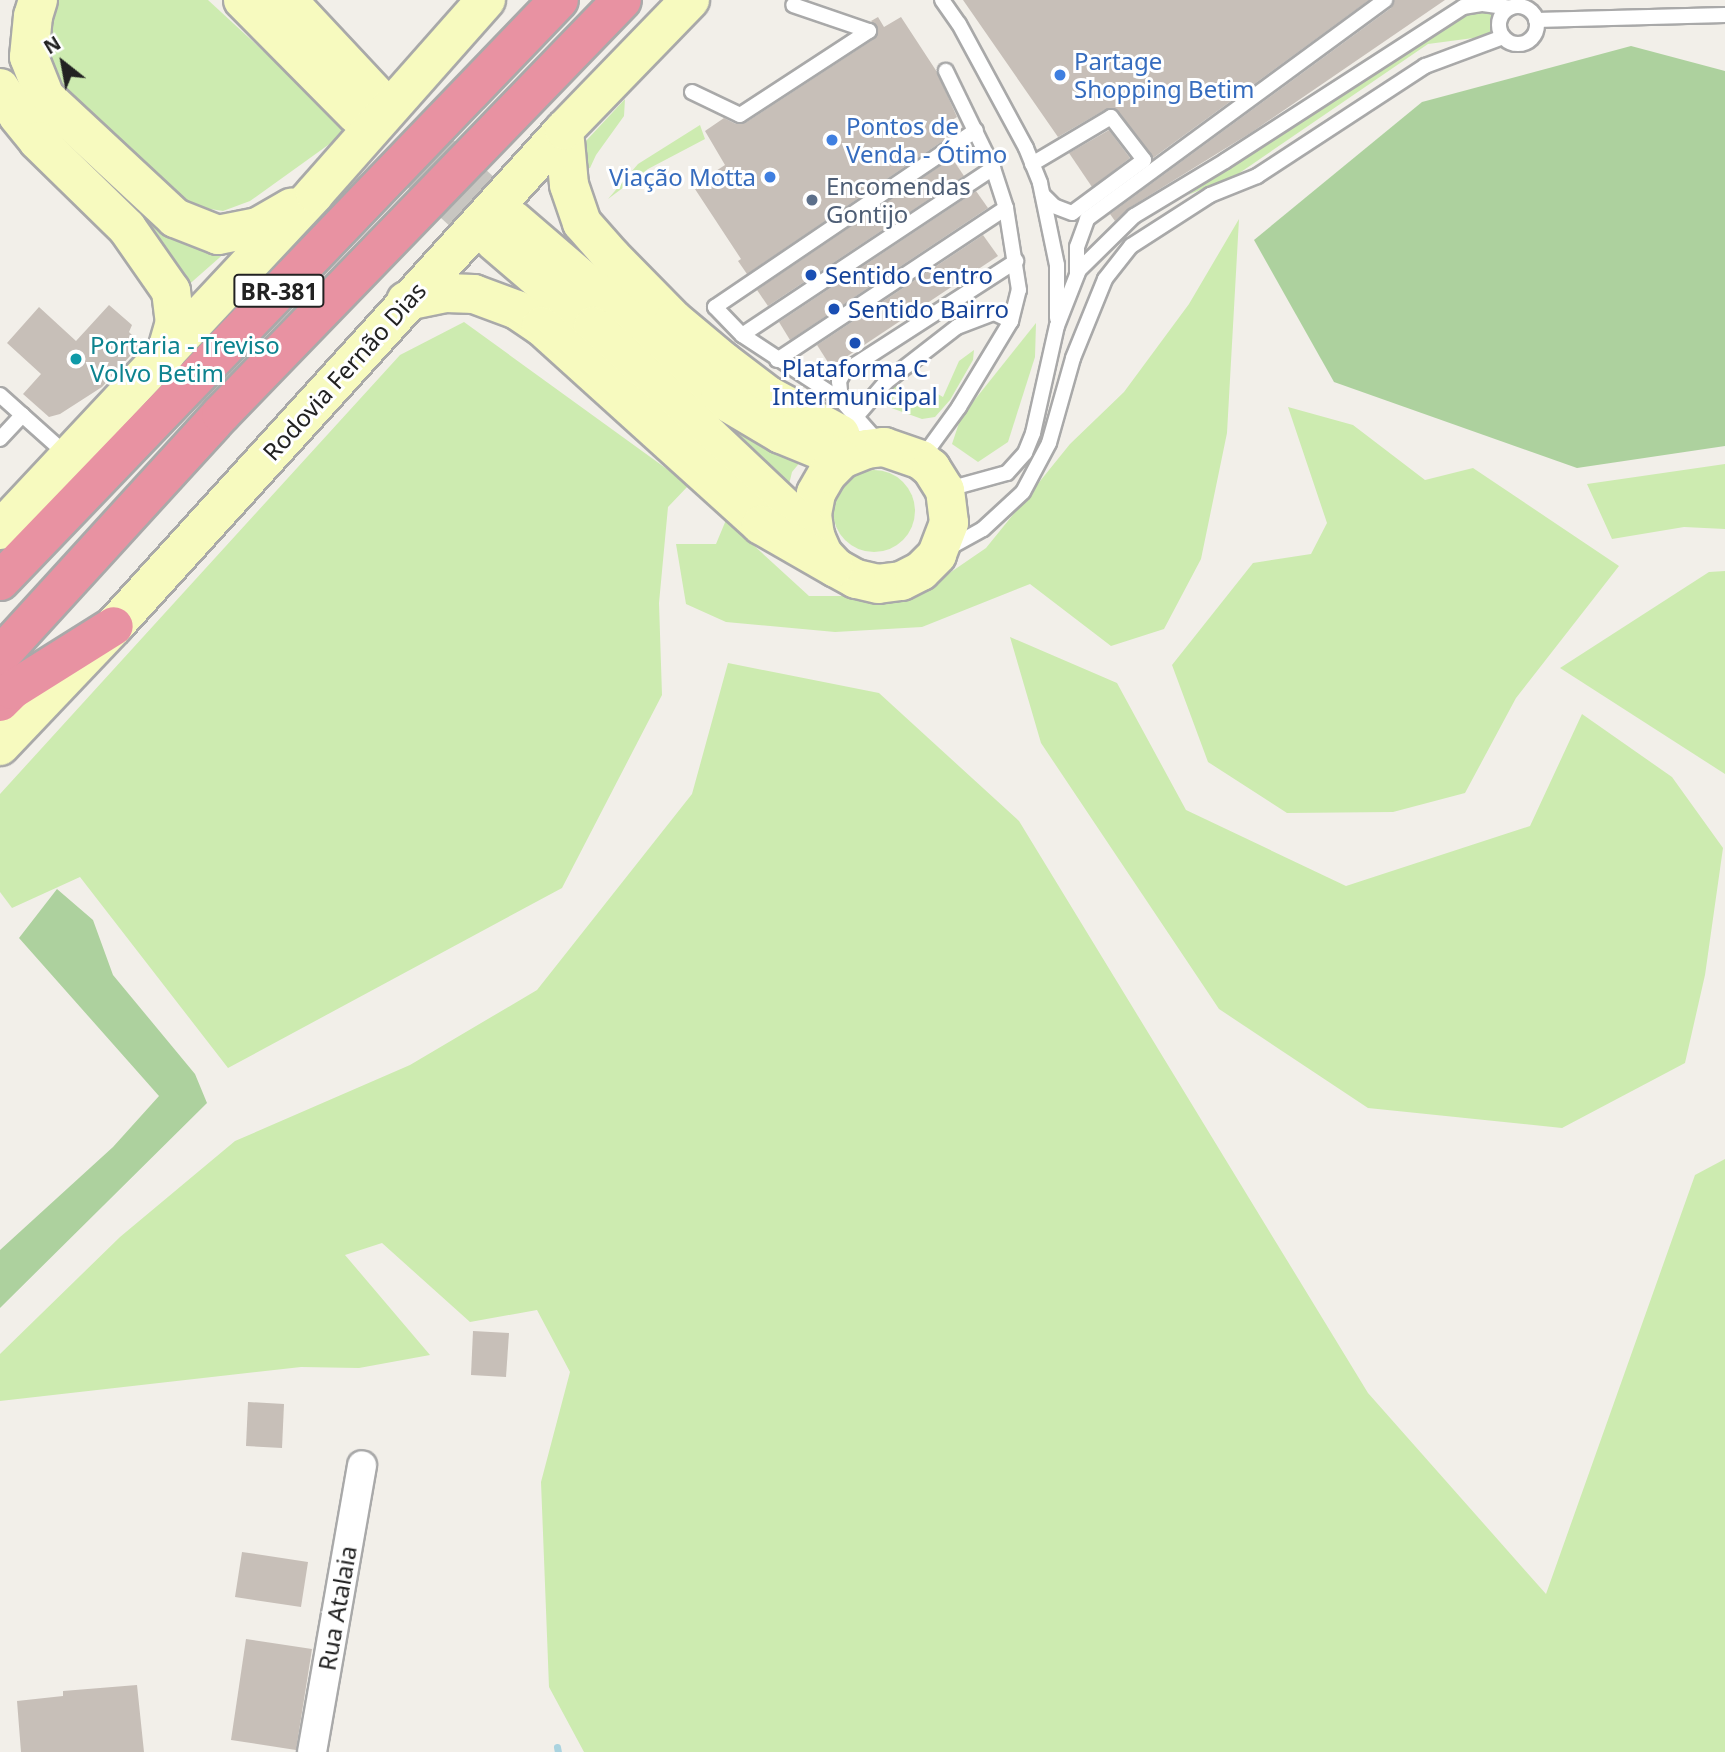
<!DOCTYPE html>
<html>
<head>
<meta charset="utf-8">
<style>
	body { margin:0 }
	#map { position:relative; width:1725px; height:1752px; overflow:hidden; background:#f2efe9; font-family:"Noto Sans",sans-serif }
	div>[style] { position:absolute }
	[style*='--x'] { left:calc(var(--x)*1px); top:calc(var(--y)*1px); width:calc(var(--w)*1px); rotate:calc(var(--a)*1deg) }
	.grass>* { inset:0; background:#cdebb0 }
	.round { border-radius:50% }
	.forest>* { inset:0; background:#add19e }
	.stream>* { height:7px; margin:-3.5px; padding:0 3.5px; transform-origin:3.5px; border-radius:3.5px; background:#aad3df }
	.building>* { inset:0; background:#c7bfb8 }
	.secondary-tunnel>* { height:38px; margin-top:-19px; transform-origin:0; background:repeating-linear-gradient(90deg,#c8c6c1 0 38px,transparent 0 57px) }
	.roads { filter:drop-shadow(2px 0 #a9a9a9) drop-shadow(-2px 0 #a9a9a9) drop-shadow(0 2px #a9a9a9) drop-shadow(0 -2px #a9a9a9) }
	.service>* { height:14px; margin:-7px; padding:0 7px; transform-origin:7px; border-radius:7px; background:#fff }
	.service>.ring { margin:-7px; padding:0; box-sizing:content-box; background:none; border:14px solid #fff; border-radius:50% }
	.minor>* { height:28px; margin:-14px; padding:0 14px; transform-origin:14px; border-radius:14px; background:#fff }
	.secondary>* { height:38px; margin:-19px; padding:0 19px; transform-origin:19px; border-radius:19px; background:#f7fabf }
	.motorway>* { height:38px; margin:-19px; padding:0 19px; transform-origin:19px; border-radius:19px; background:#e892a2 }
	.dots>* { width:19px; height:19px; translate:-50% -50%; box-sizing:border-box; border:4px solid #fff; border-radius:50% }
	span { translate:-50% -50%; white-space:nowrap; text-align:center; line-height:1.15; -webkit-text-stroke:6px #fff; paint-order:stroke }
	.shield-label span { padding:2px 5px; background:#fff; border:2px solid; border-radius:5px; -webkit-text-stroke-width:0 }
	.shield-label { font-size:23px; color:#222; font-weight:700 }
	.shop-label { font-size:24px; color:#366cbe }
	.left { translate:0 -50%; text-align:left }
	.right { translate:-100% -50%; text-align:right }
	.service-label { font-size:24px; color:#4e5e75 }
	.transit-label { font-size:24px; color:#164399 }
	.culture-label { font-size:24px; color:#0d838f }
	.street-label { font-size:24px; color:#222 }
	.north { position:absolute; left:28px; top:28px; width:70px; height:70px; -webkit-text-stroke:5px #fff; paint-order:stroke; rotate:329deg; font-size:19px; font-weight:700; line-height:28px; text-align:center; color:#222 }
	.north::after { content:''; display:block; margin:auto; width:24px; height:32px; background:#222; clip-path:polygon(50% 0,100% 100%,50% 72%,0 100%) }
</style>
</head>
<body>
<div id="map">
	<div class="grass">
		<div style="clip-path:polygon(57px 0,208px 0,349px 130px,250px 201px,223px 211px,198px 207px,153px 178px,64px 93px,45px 60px,46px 22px)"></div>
		<div style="clip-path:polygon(1478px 11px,1498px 16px,1494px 26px,1496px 35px,1428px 44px,1238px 174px,1188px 195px,1453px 18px)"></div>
		<div style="clip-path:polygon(625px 99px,624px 116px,596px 155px,590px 168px,584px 169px,585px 142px)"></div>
		<div style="clip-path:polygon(700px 125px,705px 139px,648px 169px,608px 199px,638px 164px)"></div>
		<div style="clip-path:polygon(141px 214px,166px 231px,227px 251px,185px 288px,171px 256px)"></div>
		<div style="clip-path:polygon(1239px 219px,1227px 433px,1201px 559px,1164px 629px,1111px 646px,1030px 584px,922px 627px,835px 632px,726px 622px,686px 604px,676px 544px,716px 544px,726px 520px,809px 596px,916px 596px,986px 548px,1070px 444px,1124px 392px,1189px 304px)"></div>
		<div style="clip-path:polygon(464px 322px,689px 485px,668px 507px,659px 603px,662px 695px,562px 888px,228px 1068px,80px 877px,12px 908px,0 892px,0 794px,400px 355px)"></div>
		<div style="clip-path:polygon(1036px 323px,1035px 357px,1008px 442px,978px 462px,952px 444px,961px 417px)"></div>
		<div style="clip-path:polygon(974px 350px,973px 360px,950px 400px,935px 417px,922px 419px,883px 405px,880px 398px,891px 385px,898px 385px,892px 402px,906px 410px,913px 398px,924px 404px,931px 390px,943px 397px,959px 361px)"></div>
		<div style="clip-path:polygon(687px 397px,806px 455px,792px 472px,786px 497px)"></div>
		<div style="clip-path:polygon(1288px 407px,1353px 425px,1425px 480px,1473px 468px,1619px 566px,1516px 698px,1465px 793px,1393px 812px,1287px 813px,1208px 762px,1172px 665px,1253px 563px,1311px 554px,1327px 523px)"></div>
		<div style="clip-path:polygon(1725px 464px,1725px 529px,1684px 527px,1612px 539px,1587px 484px)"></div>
		<div class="round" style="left:833px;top:470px;width:82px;height:82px"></div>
		<div style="clip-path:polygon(1725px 571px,1725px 774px,1560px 668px,1709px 572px)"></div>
		<div style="clip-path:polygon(1010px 637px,1117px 683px,1186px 810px,1346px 886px,1530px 826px,1582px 714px,1672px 777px,1723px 848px,1705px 975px,1685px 1063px,1562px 1128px,1368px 1108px,1219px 1009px,1041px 743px)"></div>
		<div style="clip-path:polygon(728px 663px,879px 693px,1019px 821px,1368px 1393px,1546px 1594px,1695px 1175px,1725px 1159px,1725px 1752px,584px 1752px,549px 1687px,541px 1482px,570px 1372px,537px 1310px,470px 1322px,382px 1243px,345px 1255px,430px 1355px,359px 1368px,301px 1367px,0 1401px,0 1354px,120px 1237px,235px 1141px,410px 1065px,537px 990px,692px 794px)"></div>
	</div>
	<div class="forest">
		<div style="clip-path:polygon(1631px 46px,1725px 71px,1725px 446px,1577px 468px,1334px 382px,1254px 240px,1422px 102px)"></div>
		<div style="clip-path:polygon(57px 889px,93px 920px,113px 975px,195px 1074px,207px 1103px,0 1308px,0 1250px,113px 1147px,159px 1096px,19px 938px)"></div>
	</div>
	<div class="stream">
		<div style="--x:557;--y:1747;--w:5;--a:79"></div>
	</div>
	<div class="building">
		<div style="clip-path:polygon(963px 0,1369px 0,1153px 158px,1114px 108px,1106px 109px,1058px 137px)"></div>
		<div style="clip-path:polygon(1394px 0,1445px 0,1252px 132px,1129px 208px,1115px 221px,1110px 214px,1391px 8px)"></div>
		<div style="clip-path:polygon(878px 17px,884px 27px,901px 17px,937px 72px,957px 117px,946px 124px,953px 134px,747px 274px,738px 261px,741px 259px,693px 186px,725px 165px,705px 131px,724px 118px,736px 124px,745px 123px,874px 39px,878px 29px,871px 21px)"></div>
		<div style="clip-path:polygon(1109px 130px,1130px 158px,1092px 187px,1069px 153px)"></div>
		<div style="clip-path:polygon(952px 158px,964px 176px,768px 306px,757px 290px)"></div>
		<div style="clip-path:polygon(976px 191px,988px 208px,790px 340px,779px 322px)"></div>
		<div style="clip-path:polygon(983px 235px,998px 256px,831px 367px,817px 345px)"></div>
		<div style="clip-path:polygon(109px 305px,132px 325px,129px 332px,141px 344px,102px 387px,60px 414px,49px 417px,23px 394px,41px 374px,7px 343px,39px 307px,76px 341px)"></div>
		<div style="clip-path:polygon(473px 1331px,509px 1333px,506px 1377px,471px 1375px)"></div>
		<div style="clip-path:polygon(248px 1402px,284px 1404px,282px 1448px,246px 1446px)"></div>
		<div style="clip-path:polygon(242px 1552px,308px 1562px,301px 1607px,235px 1597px)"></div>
		<div style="clip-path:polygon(246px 1639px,312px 1649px,296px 1750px,231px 1740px)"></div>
		<div style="clip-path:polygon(137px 1685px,144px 1752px,21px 1752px,17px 1701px,63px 1696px,63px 1691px)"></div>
	</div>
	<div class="secondary-tunnel">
		<div style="--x:376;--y:95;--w:185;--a:42.4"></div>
		<div style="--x:356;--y:114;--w:188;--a:42.6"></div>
	</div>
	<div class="roads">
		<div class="service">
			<div style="--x:942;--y:0;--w:29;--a:55"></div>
			<div style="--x:959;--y:24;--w:141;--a:61.6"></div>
			<div style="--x:1026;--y:148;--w:38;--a:68"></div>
			<div style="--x:1040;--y:183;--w:84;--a:78.3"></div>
			<div style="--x:1057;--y:265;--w:53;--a:90"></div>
			<div class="ring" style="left:1499px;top:6px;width:24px;height:24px"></div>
			<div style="--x:1536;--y:20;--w:189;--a:-1.5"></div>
			<div style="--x:692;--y:92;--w:53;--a:25.6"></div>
			<div style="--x:740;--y:115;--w:154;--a:-33.1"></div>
			<div style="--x:869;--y:31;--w:80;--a:-161.1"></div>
			<div style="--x:1032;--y:164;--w:92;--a:-30.7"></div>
			<div style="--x:1111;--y:117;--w:54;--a:52.5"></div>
			<div style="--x:1144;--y:160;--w:89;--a:143.6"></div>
			<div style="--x:1072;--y:213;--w:19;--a:-159"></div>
			<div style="--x:1054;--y:206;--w:16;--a:-135"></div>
			<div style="--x:1077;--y:274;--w:27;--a:-90"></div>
			<div style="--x:1077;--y:247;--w:30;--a:-70"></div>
			<div style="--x:1087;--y:219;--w:370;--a:-36.3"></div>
			<div style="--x:742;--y:335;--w:301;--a:-33.6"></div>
			<div style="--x:777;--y:360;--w:275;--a:-33.6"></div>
			<div style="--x:0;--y:395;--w:90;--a:41.8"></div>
			<div style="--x:841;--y:400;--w:19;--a:-96"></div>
			<div style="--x:839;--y:381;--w:10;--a:-61"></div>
			<div style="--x:844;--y:372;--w:205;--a:-32.8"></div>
			<div style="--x:855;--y:418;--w:48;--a:-49.3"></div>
			<div style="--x:886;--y:382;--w:90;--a:-37.8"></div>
			<div style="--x:957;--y:327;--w:40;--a:-21"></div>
			<div style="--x:994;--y:313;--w:19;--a:25"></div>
			<div style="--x:0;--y:439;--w:33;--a:-47"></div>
			<div style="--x:879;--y:443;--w:57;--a:-131.5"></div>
			<div style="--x:841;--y:400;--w:118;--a:-146.7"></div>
			<div style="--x:742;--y:335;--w:39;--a:-134"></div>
			<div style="--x:715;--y:307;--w:315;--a:-34.1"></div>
			<div style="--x:922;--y:458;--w:63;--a:-54"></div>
			<div style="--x:959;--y:407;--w:100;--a:-58.8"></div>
			<div style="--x:1011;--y:321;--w:32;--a:-76"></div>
			<div style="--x:1019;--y:290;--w:83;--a:-99"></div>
			<div style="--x:1006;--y:208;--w:42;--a:-108"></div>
			<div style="--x:993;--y:168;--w:108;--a:-115.9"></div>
			<div style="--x:945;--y:490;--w:64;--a:-15.3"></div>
			<div style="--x:1007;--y:473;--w:27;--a:-48"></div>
			<div style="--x:1025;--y:453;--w:22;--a:-68"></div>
			<div style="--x:1033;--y:433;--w:110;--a:-77.4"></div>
			<div style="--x:1057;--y:326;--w:60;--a:-68.6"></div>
			<div style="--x:1079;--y:270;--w:77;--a:-44.5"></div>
			<div style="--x:1134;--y:216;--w:106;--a:-31.1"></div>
			<div style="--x:1225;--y:161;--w:283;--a:-32.9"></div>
			<div style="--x:1463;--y:7;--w:20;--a:-9"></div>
			<div style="--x:1483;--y:4;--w:27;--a:8"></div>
			<div style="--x:947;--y:549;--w:41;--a:-29.1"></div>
			<div style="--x:983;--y:529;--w:54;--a:-42.8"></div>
			<div style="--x:1023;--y:492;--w:55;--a:-62"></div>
			<div style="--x:1049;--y:443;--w:88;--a:-74.2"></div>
			<div style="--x:1073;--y:358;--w:85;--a:-67.9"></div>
			<div style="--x:1105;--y:279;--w:42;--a:-51.8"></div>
			<div style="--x:1131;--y:246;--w:94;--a:-32.8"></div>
			<div style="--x:1210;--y:195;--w:51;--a:-22"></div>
			<div style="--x:1257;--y:176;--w:201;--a:-33.2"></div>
			<div style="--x:1425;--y:66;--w:83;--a:-20.4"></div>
		</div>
		<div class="minor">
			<div style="--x:312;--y:1752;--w:291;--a:-80.1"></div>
		</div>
		<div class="secondary">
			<div style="--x:38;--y:0;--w:17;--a:107"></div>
			<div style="--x:33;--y:16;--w:41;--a:95.6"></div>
			<div style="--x:29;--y:57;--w:43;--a:68.2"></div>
			<div style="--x:45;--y:97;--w:178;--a:42.9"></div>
			<div style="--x:175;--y:218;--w:46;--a:21.6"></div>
			<div style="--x:218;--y:235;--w:41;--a:-11.3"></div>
			<div style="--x:258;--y:227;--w:39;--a:-30"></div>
			<div style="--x:243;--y:0;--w:161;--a:45.3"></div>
			<div style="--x:287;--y:0;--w:130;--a:46.9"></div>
			<div style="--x:0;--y:88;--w:33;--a:57"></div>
			<div style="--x:18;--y:116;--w:32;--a:51"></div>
			<div style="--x:38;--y:141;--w:124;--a:44.3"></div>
			<div style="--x:127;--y:228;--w:77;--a:55.1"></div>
			<div style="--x:171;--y:291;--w:31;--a:83"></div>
			<div style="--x:175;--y:322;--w:33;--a:106"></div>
			<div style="--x:564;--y:130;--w:55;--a:84.8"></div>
			<div style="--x:569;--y:185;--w:40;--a:71.1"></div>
			<div style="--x:582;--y:223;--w:45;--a:48.6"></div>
			<div style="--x:612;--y:257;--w:88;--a:45.5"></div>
			<div style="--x:674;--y:320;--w:65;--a:40"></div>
			<div style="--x:724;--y:362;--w:56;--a:37.1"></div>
			<div style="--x:769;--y:396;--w:81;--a:28.2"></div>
			<div style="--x:513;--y:220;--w:273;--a:40.7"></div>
			<div style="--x:720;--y:398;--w:71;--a:30.5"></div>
			<div style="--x:781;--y:434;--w:66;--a:22.3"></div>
			<div style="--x:842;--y:459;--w:27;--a:-22"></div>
			<div style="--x:867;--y:449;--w:17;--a:-7"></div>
			<div style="--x:884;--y:447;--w:39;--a:19"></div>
			<div style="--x:921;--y:460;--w:13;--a:39"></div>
			<div style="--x:931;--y:468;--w:26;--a:58"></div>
			<div style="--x:945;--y:490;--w:33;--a:83"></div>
			<div style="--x:949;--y:523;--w:34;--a:111"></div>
			<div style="--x:937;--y:555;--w:23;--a:135"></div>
			<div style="--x:921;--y:571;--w:22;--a:153"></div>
			<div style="--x:901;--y:581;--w:23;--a:173"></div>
			<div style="--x:878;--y:584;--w:23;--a:-167"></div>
			<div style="--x:856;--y:579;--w:23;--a:-151"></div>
			<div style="--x:836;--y:568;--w:19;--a:-133"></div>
			<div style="--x:823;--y:554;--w:20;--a:-114"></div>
			<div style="--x:815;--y:536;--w:22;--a:-98"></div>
			<div style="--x:812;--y:514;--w:21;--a:-79"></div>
			<div style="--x:816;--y:493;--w:22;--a:-60"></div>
			<div style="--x:827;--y:474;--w:21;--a:-45"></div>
			<div style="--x:494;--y:241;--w:130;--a:40.6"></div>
			<div style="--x:593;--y:326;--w:306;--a:43.4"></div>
			<div style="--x:406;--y:301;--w:41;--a:-11.3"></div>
			<div style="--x:446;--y:293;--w:28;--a:2"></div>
			<div style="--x:474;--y:294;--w:46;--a:20.4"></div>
			<div style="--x:517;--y:310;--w:29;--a:34"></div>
			<div style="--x:541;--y:326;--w:297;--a:42.1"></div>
			<div style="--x:761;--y:525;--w:84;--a:29.9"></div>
			<div style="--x:0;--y:530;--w:461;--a:-46.9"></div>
			<div style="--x:315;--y:193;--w:258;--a:-48.5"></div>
			<div style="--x:0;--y:746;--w:166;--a:-46.5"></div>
			<div style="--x:114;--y:626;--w:670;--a:-47.78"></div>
			<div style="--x:564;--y:130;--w:181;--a:-45.9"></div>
		</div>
		<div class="motorway">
			<div style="--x:0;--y:581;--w:806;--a:-46.11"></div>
			<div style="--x:0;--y:656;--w:328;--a:-47.6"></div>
			<div style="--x:221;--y:414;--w:576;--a:-45.91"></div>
			<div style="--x:0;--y:702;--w:17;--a:-45"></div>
			<div style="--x:12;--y:690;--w:120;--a:-32.1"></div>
		</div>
	</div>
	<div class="dots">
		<div style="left:1060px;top:75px;background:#3f7fe0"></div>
		<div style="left:832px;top:140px;background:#3f7fe0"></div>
		<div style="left:770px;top:177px;background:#3f7fe0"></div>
		<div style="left:812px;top:200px;background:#5c6f8a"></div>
		<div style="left:811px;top:275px;background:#1a4fb4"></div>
		<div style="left:834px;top:309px;background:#1a4fb4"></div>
		<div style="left:855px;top:343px;background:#1a4fb4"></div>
		<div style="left:76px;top:359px;background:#0f9aa8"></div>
	</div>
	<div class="shield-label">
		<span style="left:279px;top:291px">BR-381</span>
	</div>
	<div class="shop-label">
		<span class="left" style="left:1074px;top:75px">Partage<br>Shopping Betim</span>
		<span class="left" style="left:846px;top:140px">Pontos de<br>Venda - Ótimo</span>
		<span class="right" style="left:756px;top:177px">Viação Motta</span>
	</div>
	<div class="service-label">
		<span class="left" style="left:826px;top:200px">Encomendas<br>Gontijo</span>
	</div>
	<div class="transit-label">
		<span class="left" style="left:825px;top:275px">Sentido Centro</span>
		<span class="left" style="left:848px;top:309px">Sentido Bairro</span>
		<span style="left:855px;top:382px">Plataforma C<br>Intermunicipal</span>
	</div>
	<div class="culture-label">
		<span class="left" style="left:90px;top:359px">Portaria - Treviso<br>Volvo Betim</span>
	</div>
	<div class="street-label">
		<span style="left:344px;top:371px;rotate:-48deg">Rodovia Fernão Dias</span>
		<span style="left:337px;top:1608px;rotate:-80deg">Rua Atalaia</span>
	</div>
	<div class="north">N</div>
</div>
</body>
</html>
